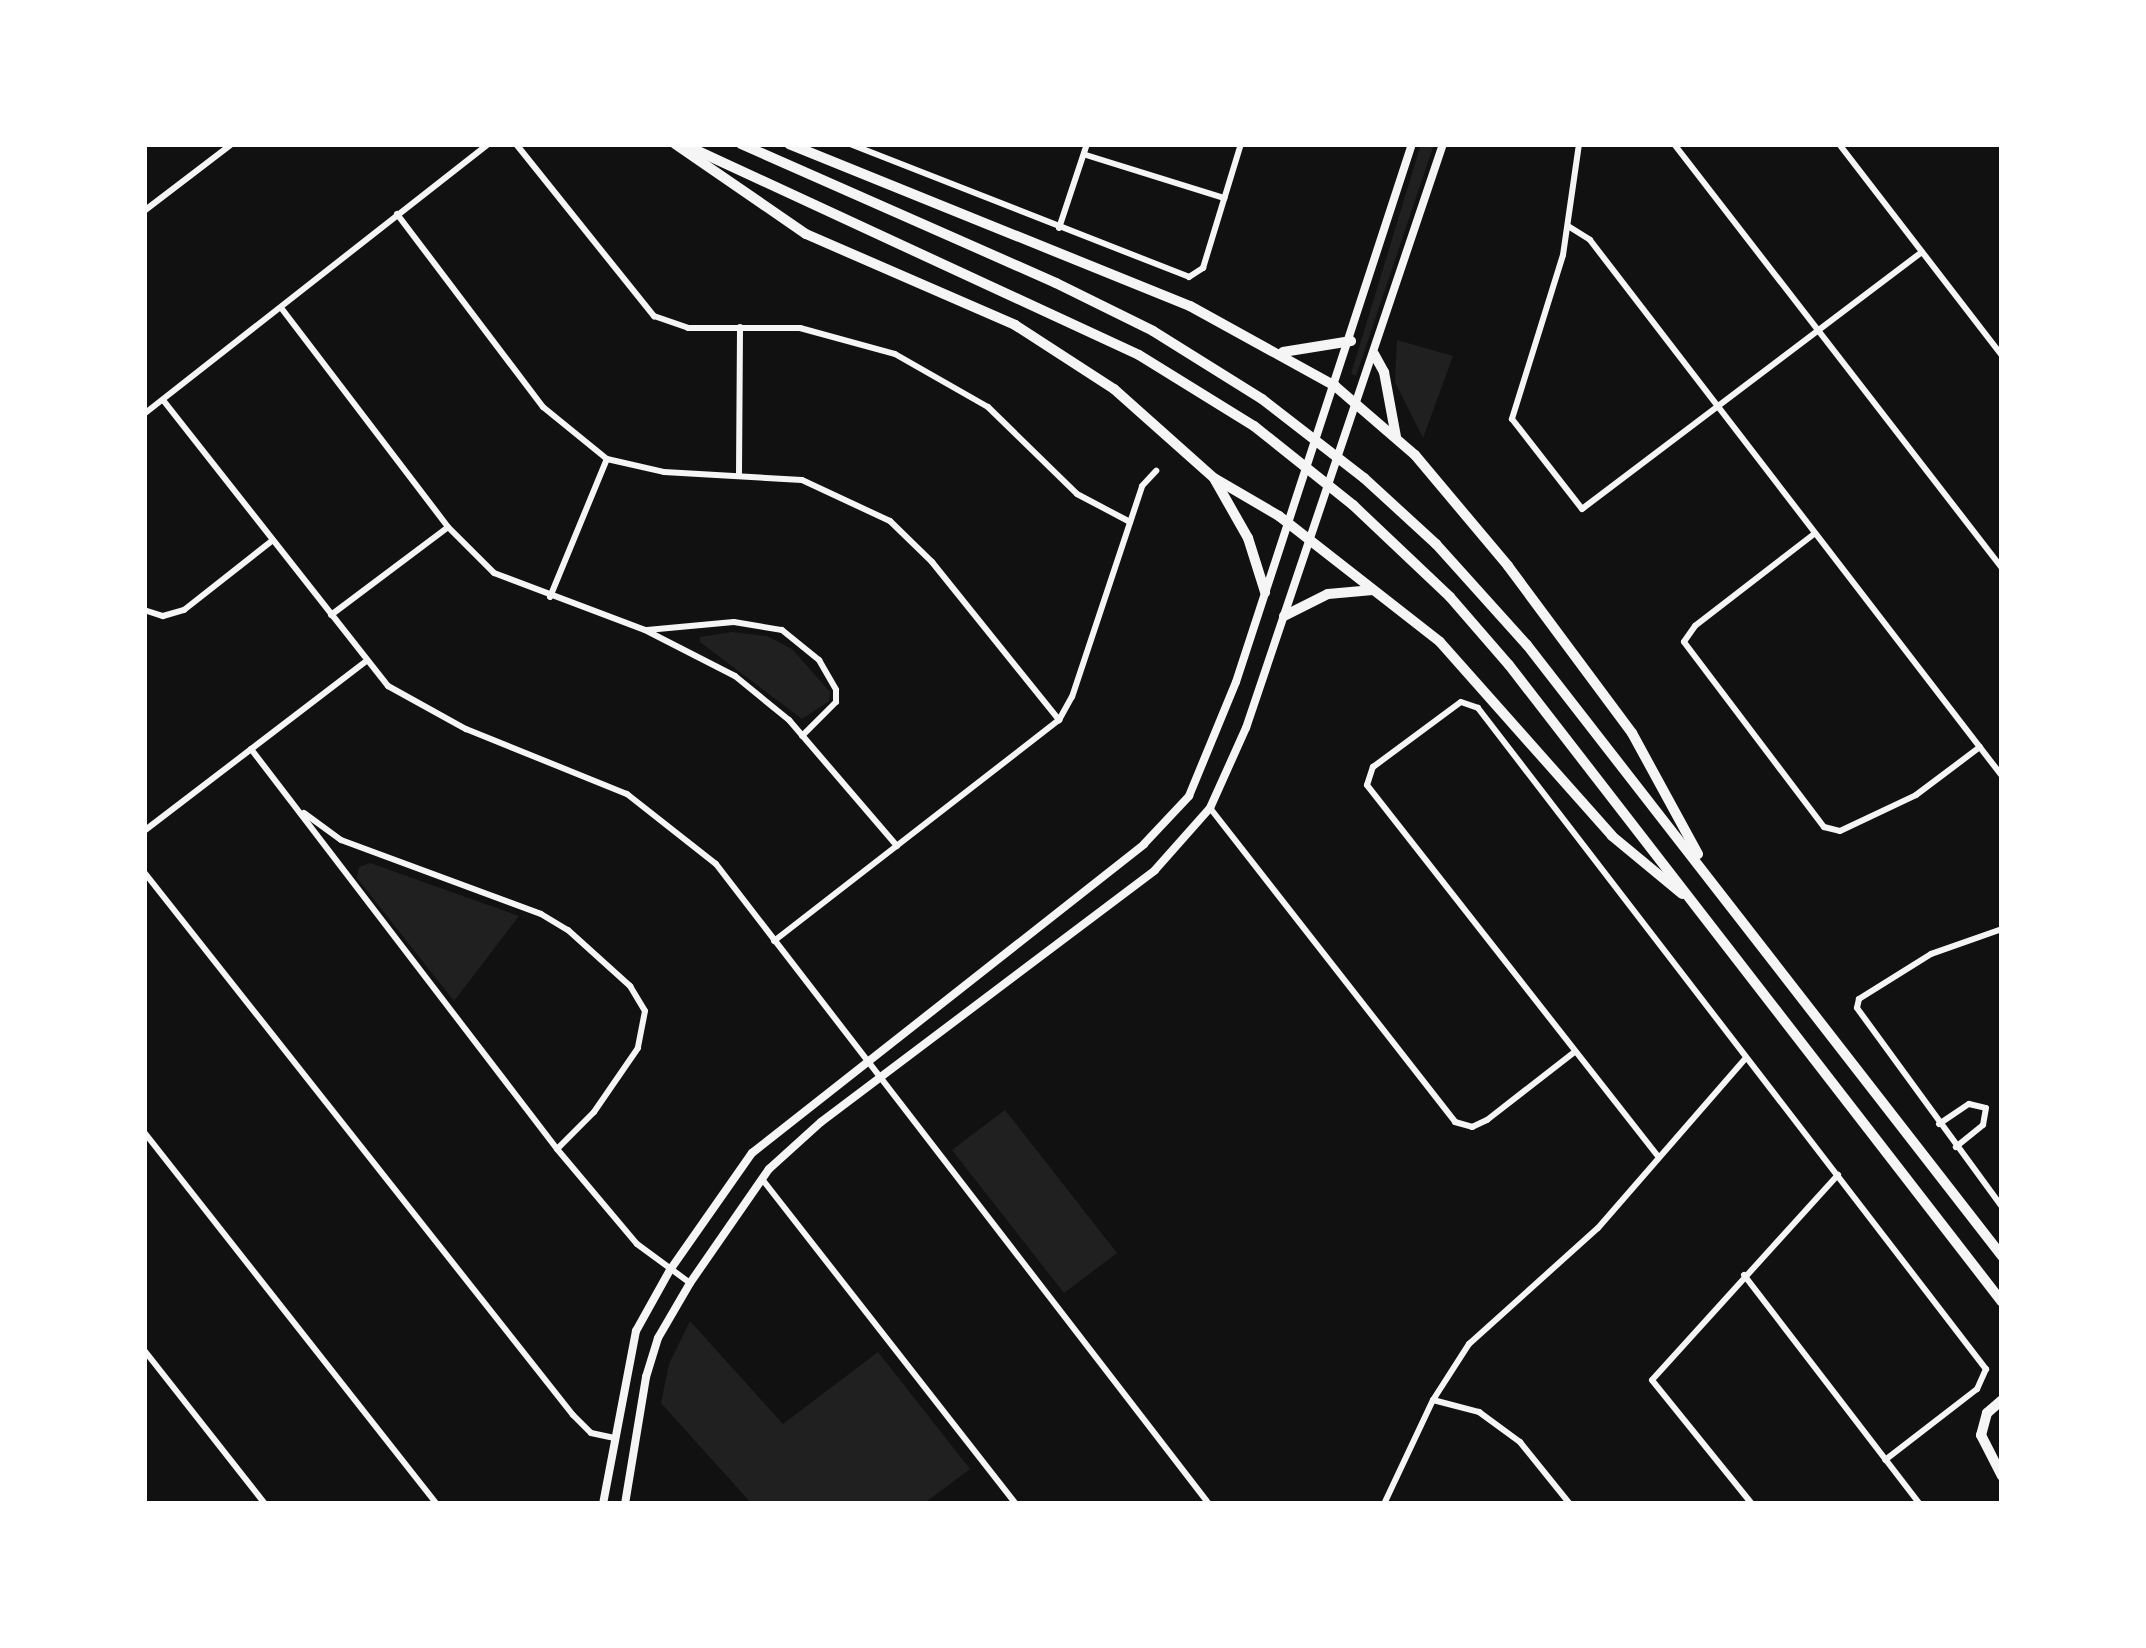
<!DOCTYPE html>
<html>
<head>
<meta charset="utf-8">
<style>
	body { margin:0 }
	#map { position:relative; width:2146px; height:1648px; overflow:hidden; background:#111; font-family:Lato,sans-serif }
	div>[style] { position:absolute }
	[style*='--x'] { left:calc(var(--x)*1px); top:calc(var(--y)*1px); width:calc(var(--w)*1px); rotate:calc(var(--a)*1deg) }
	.green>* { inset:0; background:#202020 }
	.minor>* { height:6px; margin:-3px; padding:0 3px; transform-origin:3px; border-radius:3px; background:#f5f5f5 }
	.tertiary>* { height:8px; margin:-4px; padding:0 4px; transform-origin:4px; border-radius:4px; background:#f5f5f5 }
	.motorway>* { height:10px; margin:-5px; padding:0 5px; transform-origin:5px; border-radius:5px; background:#f5f5f5 }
	span { translate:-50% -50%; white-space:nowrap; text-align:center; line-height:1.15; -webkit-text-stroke:9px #fff; paint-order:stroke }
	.frame { position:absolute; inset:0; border:147px solid #fff; pointer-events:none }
</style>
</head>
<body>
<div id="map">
	<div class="green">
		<div style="clip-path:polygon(1421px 144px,1434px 144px,1356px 376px,1351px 374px)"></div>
		<div style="clip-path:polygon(1397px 340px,1453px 356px,1423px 438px,1395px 382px)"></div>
		<div style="clip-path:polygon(732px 632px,767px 636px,792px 649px,830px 692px,829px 701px,802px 719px,700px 642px,700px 637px)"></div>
		<div style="clip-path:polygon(370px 863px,519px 916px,454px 1001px,357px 878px,359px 867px)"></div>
		<div style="clip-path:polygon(1005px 1110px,1117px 1253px,1064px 1293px,952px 1150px)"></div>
		<div style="clip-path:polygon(690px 1321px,783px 1424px,878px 1352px,970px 1469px,923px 1504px,752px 1504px,661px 1403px,669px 1364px)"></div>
	</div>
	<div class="minor">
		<div style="--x:516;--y:144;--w:221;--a:51.3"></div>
		<div style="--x:654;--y:316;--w:36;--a:19"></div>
		<div style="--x:688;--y:328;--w:112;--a:0"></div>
		<div style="--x:800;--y:328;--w:98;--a:15.3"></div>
		<div style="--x:895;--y:354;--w:107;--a:29.7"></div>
		<div style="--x:988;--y:407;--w:124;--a:44.3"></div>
		<div style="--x:1077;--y:494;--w:60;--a:27.8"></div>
		<div style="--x:850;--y:144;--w:364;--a:21.4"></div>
		<div style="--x:1189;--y:277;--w:17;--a:-33"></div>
		<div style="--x:1203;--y:268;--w:130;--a:-73"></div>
		<div style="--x:1579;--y:144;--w:112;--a:98.2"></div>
		<div style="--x:1563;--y:255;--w:172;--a:107.3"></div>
		<div style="--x:1512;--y:419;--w:114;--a:52.1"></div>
		<div style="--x:1582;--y:509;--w:426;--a:-37.1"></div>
		<div style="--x:1674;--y:144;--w:536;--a:52.28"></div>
		<div style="--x:1839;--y:144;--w:267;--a:52.4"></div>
		<div style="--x:1086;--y:155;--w:145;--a:17.3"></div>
		<div style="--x:144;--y:211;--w:111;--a:-37.3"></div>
		<div style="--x:397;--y:214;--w:242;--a:52.9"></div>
		<div style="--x:543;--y:407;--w:82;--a:39.1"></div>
		<div style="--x:607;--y:459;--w:58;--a:12.8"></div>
		<div style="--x:664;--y:472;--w:138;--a:3.3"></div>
		<div style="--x:802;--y:480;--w:97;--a:25"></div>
		<div style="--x:890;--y:521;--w:59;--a:44.3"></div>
		<div style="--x:932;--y:562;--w:203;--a:51.2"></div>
		<div style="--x:1568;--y:226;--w:26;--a:32"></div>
		<div style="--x:1590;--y:240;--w:676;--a:52.45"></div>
		<div style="--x:1059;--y:228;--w:89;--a:-71.6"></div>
		<div style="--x:282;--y:309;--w:274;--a:52.7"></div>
		<div style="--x:448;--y:527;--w:65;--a:45"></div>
		<div style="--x:494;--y:573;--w:161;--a:20.7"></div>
		<div style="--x:645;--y:630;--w:101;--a:27.1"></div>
		<div style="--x:735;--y:676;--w:70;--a:39.2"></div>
		<div style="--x:789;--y:720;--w:166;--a:49.4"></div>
		<div style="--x:163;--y:400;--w:364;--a:51.8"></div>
		<div style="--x:388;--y:686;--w:89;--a:28.9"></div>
		<div style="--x:466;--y:729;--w:174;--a:22"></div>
		<div style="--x:627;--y:794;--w:113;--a:38.2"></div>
		<div style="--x:716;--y:864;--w:808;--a:52.39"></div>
		<div style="--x:144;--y:414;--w:437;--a:-38.1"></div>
		<div style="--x:739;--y:473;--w:146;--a:-89.6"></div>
		<div style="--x:1814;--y:534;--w:150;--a:142.3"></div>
		<div style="--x:1695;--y:626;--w:19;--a:125"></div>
		<div style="--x:1684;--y:642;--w:232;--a:52.9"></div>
		<div style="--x:1824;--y:827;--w:16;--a:14"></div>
		<div style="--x:1840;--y:831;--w:84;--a:-25.3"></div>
		<div style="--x:1916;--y:795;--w:80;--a:-36.9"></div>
		<div style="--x:550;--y:597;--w:149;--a:-67.6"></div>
		<div style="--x:144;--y:610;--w:20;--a:18"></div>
		<div style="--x:163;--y:616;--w:22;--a:-16"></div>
		<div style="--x:184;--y:610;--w:113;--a:-38.2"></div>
		<div style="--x:331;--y:615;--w:146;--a:-36.9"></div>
		<div style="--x:647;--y:630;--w:87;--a:-5.3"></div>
		<div style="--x:734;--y:622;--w:49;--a:9.5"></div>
		<div style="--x:782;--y:630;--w:48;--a:39"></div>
		<div style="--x:819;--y:660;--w:34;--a:60"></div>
		<div style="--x:836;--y:690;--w:12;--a:90"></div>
		<div style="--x:836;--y:702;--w:48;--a:135"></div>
		<div style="--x:251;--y:749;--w:504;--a:52.58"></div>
		<div style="--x:557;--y:1149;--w:124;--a:49.9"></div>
		<div style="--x:637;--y:1244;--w:66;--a:36.3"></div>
		<div style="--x:1210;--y:808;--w:398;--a:52"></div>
		<div style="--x:1455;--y:1122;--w:18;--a:16"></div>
		<div style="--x:1472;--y:1127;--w:17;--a:-25"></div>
		<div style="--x:1487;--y:1120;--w:109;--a:-37.9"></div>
		<div style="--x:304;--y:813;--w:46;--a:36.1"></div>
		<div style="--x:341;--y:840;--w:213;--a:20.3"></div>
		<div style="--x:541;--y:914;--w:31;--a:31"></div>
		<div style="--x:568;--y:930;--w:84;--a:42.1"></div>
		<div style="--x:630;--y:986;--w:29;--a:59"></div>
		<div style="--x:645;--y:1011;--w:38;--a:101"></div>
		<div style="--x:638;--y:1048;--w:78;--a:124.5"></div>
		<div style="--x:594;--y:1112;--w:52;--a:135"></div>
		<div style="--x:144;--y:831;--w:278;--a:-37.4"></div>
		<div style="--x:144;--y:872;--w:692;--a:51.69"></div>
		<div style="--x:573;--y:1415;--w:25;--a:45"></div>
		<div style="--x:591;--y:1433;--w:24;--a:12"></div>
		<div style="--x:2002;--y:929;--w:75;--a:160.6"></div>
		<div style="--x:1931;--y:954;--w:85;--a:148"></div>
		<div style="--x:1859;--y:999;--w:9;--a:103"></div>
		<div style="--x:1857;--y:1008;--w:246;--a:53.9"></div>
		<div style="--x:774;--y:941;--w:361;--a:-37.8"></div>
		<div style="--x:1059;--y:720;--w:26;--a:-61"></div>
		<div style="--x:1072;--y:697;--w:222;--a:-71.6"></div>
		<div style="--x:1142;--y:486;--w:21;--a:-47"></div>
		<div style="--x:1939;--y:1124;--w:36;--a:-34"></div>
		<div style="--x:1969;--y:1104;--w:17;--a:13"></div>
		<div style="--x:1986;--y:1108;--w:17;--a:100"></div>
		<div style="--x:1983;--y:1125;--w:35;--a:141"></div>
		<div style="--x:144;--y:1132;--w:474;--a:51.8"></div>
		<div style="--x:1657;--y:1155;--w:470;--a:-128.1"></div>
		<div style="--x:1367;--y:785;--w:19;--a:-72"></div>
		<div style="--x:1373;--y:767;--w:109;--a:-36.5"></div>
		<div style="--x:1461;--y:702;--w:18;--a:19"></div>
		<div style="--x:1478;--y:708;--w:834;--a:52.46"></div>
		<div style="--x:1986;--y:1369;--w:22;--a:114"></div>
		<div style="--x:1977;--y:1389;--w:116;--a:142.3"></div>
		<div style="--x:762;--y:1179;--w:412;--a:52"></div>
		<div style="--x:1744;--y:1275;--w:289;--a:52.5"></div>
		<div style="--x:144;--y:1350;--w:196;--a:51.8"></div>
		<div style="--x:1433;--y:1400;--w:48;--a:14.6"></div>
		<div style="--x:1479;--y:1412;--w:51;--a:36.2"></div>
		<div style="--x:1520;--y:1442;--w:80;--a:51.1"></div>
		<div style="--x:1384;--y:1504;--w:115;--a:-64.8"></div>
		<div style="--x:1433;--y:1400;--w:67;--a:-57.3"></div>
		<div style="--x:1469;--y:1344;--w:173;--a:-42"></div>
		<div style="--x:1598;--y:1228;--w:224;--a:-49"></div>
		<div style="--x:1752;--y:1504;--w:159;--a:-128.9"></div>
		<div style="--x:1652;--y:1380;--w:277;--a:-47.8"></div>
	</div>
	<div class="tertiary">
		<div style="--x:603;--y:1504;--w:176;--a:-79.2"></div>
		<div style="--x:636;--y:1331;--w:70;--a:-60.9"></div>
		<div style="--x:670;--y:1270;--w:143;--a:-55"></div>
		<div style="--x:752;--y:1153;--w:499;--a:-38.2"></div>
		<div style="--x:1144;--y:844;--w:66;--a:-46.8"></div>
		<div style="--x:1189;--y:796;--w:123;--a:-67.6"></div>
		<div style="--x:1236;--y:682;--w:566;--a:-71.89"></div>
		<div style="--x:625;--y:1504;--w:129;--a:-80.6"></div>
		<div style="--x:646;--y:1377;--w:41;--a:-72.9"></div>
		<div style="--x:658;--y:1338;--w:64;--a:-59.8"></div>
		<div style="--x:690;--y:1283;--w:139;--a:-55.3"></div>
		<div style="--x:769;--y:1169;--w:70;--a:-42.1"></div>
		<div style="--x:821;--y:1122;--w:418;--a:-37"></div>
		<div style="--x:1155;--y:870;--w:83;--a:-48.4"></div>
		<div style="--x:1210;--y:808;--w:88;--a:-65.8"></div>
		<div style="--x:1246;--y:728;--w:616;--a:-71.36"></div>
	</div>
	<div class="motorway">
		<div style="--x:675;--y:144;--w:159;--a:34.5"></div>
		<div style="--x:806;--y:234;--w:228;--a:23.5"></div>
		<div style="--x:1015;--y:325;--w:118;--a:32.9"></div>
		<div style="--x:1114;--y:389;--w:134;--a:41.7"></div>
		<div style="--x:1214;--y:478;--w:75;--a:30.3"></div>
		<div style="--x:1279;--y:516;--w:204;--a:38"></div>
		<div style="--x:1440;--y:642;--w:259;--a:48.4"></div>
		<div style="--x:1612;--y:836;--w:91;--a:39.6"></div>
		<div style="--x:683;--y:144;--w:502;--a:24.83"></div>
		<div style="--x:1139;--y:355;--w:135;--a:31.7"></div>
		<div style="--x:1254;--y:426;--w:127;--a:38.6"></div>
		<div style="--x:1353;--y:505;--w:134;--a:43.5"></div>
		<div style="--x:1450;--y:597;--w:90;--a:49.1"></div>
		<div style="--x:1509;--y:665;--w:805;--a:52.26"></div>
		<div style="--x:741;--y:144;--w:344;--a:23.8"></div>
		<div style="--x:1056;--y:283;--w:108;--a:26.3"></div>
		<div style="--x:1153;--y:331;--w:128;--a:32"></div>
		<div style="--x:1262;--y:399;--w:129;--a:37.8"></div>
		<div style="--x:1364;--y:478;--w:98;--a:42.5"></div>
		<div style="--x:1436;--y:544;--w:136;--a:48"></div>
		<div style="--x:1527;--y:645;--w:774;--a:52.14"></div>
		<div style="--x:789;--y:144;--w:432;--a:22"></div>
		<div style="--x:1190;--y:306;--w:166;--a:28.9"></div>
		<div style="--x:1335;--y:386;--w:106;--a:40.8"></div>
		<div style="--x:1415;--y:455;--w:145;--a:50"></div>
		<div style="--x:1508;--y:566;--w:208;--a:53.4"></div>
		<div style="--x:1632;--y:733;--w:138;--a:61.4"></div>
		<div style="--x:1283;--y:352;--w:69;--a:-9.2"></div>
		<div style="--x:1374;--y:354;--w:21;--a:61"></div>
		<div style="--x:1384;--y:372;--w:66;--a:79.5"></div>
		<div style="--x:1215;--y:480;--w:67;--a:60.4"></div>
		<div style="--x:1248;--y:538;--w:57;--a:72.5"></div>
		<div style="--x:1284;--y:616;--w:49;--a:-26.6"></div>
		<div style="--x:1328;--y:594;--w:45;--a:-5.1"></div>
		<div style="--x:2002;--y:1400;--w:20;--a:139"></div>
		<div style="--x:1987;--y:1413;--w:23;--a:105"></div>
		<div style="--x:1981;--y:1435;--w:46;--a:62.9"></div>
	</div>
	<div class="frame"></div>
</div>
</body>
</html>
